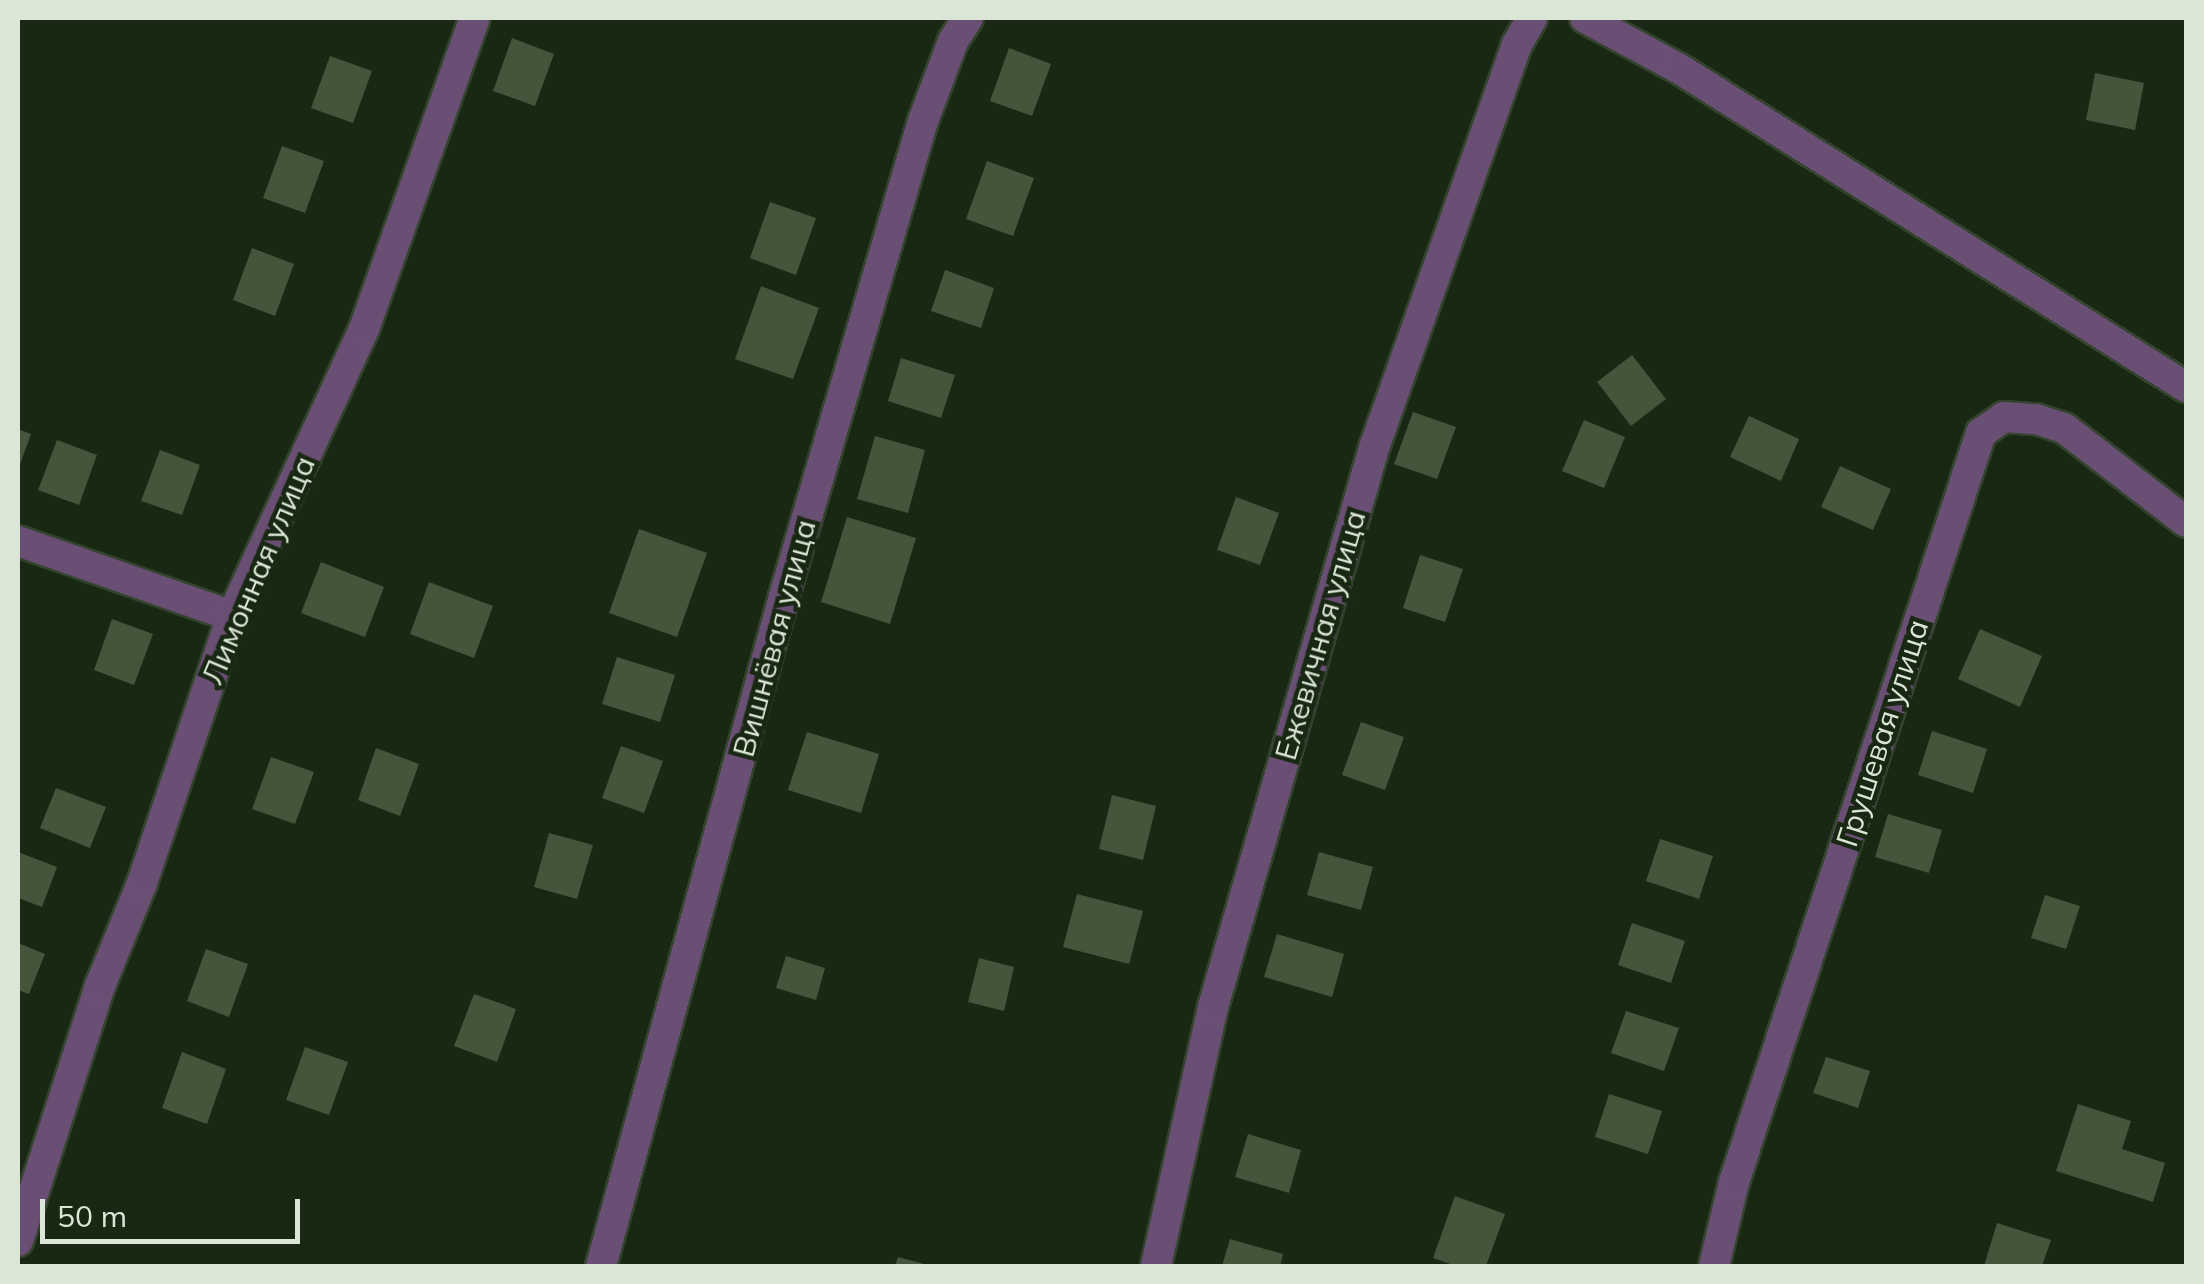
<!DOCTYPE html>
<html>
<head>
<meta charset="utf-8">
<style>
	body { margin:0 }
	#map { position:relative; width:2204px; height:1284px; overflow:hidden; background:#192812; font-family:Mulish,sans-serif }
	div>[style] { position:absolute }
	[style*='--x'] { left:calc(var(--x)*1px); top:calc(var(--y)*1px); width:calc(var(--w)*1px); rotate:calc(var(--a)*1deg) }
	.building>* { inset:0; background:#44553c }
	.roads { filter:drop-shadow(2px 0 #34432e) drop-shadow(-2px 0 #34432e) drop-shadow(0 2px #34432e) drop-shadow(0 -2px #34432e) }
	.minor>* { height:30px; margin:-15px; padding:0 15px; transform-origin:15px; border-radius:15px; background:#6a4f74 }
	span { translate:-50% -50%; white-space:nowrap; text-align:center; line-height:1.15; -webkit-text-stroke:9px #192812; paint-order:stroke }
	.street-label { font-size:30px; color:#dbe6d7 }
	.frame { position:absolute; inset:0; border:20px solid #dbe6d7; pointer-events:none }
	.scale { position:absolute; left:40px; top:1199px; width:260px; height:45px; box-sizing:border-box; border:5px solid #dbe6d7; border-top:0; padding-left:12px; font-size:30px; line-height:35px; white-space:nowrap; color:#dbe6d7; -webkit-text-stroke:8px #192812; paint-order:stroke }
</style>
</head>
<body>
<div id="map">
	<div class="building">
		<div style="clip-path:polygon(512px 38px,554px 54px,535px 106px,493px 91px)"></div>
		<div style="clip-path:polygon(1009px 48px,1051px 64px,1032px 116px,990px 101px)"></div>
		<div style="clip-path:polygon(330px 56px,372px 71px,353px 123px,311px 108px)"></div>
		<div style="clip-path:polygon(2095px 73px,2144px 83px,2135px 130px,2086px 120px)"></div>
		<div style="clip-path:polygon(282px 146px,324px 161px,305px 213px,263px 198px)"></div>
		<div style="clip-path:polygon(987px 161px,1034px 178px,1013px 236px,966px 219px)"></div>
		<div style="clip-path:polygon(770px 202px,816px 218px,796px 275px,750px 258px)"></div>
		<div style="clip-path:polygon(252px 248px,294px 264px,275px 316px,233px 300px)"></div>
		<div style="clip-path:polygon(945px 270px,994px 288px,981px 328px,931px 311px)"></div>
		<div style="clip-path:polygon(761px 286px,819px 308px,793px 379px,735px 359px)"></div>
		<div style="clip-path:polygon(1632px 355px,1666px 399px,1631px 426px,1597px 382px)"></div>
		<div style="clip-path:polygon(901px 358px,955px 375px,941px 418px,888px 401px)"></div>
		<div style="clip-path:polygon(1413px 412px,1456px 427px,1437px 479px,1394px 464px)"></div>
		<div style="clip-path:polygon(1749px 416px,1799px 439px,1781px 481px,1730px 457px)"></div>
		<div style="clip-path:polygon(1584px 420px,1625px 437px,1604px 488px,1562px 471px)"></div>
		<div style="clip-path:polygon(18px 429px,31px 434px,18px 470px)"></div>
		<div style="clip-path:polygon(875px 436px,925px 450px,908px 513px,857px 499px)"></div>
		<div style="clip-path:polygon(57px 440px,97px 455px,79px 505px,38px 490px)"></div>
		<div style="clip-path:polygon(160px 450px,200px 465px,182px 515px,141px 501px)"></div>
		<div style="clip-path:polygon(1840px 466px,1891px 489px,1873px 530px,1821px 507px)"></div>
		<div style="clip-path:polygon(1236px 497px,1279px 513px,1260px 565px,1217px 550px)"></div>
		<div style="clip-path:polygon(847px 517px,916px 538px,890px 624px,821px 602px)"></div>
		<div style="clip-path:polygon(639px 529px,707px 553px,677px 637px,609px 613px)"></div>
		<div style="clip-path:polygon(1420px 555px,1463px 569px,1445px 622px,1403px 608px)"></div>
		<div style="clip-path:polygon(321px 562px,384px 587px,365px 637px,301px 613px)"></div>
		<div style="clip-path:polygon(429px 582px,493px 606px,474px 658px,410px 634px)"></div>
		<div style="clip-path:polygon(112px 619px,153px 634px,134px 685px,94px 670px)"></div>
		<div style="clip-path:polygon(1980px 629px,2042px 656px,2020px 707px,1958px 679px)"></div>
		<div style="clip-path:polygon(617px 657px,675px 675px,660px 722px,602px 704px)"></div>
		<div style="clip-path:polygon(1361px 722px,1404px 737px,1385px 790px,1342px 775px)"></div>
		<div style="clip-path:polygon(1932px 731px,1987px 749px,1973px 793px,1918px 775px)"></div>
		<div style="clip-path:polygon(807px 732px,879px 754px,861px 813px,788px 790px)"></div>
		<div style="clip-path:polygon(621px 746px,663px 761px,644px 813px,602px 798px)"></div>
		<div style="clip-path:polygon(376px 748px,419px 764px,400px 816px,358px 800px)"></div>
		<div style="clip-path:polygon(271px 757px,314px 772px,295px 824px,252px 809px)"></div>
		<div style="clip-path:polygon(56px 788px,106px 807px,90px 848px,40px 828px)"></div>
		<div style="clip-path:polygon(1112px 795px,1156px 806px,1143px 860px,1099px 849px)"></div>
		<div style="clip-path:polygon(1888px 814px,1942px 830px,1929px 873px,1875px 857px)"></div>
		<div style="clip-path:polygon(549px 833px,593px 845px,577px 899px,534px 887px)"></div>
		<div style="clip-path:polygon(1660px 839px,1713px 856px,1699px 899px,1646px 881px)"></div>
		<div style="clip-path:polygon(18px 852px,57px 867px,42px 907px,18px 898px)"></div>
		<div style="clip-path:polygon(1319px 852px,1373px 867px,1361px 910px,1307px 895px)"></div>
		<div style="clip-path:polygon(1077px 894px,1143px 911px,1129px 964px,1063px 947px)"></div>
		<div style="clip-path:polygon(2045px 895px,2080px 906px,2066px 949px,2031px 938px)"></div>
		<div style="clip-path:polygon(1632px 923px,1685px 941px,1671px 983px,1618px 965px)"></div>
		<div style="clip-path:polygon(1277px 934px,1344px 954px,1332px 997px,1264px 977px)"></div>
		<div style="clip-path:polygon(18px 943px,45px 954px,29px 994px,18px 990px)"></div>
		<div style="clip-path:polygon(206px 949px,248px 964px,229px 1017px,187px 1001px)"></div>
		<div style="clip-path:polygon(786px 956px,825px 968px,816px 1000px,776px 988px)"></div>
		<div style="clip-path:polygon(979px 958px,1014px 967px,1004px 1011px,968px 1002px)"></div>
		<div style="clip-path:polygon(474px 994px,516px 1009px,497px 1062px,454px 1046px)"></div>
		<div style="clip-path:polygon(1626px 1011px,1679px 1028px,1664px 1071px,1611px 1053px)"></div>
		<div style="clip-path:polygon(305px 1047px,348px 1062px,329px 1115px,286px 1100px)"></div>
		<div style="clip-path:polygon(182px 1052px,226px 1069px,207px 1124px,162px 1108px)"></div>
		<div style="clip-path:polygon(1826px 1057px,1870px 1071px,1858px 1108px,1813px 1093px)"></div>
		<div style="clip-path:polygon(1609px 1094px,1662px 1111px,1648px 1154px,1595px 1137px)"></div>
		<div style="clip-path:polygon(2078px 1104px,2131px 1121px,2122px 1149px,2165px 1163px,2153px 1202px,2056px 1171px)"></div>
		<div style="clip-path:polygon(1248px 1134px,1301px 1150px,1289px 1193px,1235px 1177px)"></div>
		<div style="clip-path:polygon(1455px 1196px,1505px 1214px,1486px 1266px,1456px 1266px,1433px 1258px)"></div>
		<div style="clip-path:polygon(1997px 1223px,2051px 1240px,2042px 1266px,1984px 1266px)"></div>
		<div style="clip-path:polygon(1230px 1239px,1283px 1254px,1280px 1266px,1222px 1266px)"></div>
		<div style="clip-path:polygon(898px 1257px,928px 1265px,928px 1266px,895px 1266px)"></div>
	</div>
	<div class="roads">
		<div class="minor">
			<div style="--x:1585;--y:18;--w:106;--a:28.3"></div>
			<div style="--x:1678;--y:68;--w:600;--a:32.13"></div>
			<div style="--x:18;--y:541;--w:227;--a:19.3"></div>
			<div style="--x:18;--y:1241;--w:268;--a:-72.2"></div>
			<div style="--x:100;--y:986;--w:111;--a:-67.8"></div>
			<div style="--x:142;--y:883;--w:282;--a:-71.4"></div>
			<div style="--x:232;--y:616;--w:316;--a:-65.3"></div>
			<div style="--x:364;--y:329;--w:330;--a:-70.4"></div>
			<div style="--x:601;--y:1266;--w:695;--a:-74.72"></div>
			<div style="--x:784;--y:596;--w:495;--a:-73.7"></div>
			<div style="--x:923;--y:121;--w:85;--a:-69.4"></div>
			<div style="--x:953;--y:41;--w:27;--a:-57"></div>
			<div style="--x:1156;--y:1266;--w:265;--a:-77.6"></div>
			<div style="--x:1213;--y:1007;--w:582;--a:-73.93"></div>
			<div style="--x:1374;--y:448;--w:426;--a:-70.5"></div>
			<div style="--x:1516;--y:46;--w:32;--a:-60"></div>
			<div style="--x:1714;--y:1266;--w:86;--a:-76.6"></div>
			<div style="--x:1734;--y:1182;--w:789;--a:-71.75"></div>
			<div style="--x:1981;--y:433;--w:28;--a:-35"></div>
			<div style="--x:2004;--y:417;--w:32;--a:4"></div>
			<div style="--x:2036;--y:419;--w:29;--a:18"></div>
			<div style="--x:2064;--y:428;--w:154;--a:37.6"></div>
		</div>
	</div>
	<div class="street-label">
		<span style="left:258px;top:570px;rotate:-67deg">Лимонная улица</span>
		<span style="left:1320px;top:635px;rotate:-74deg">Ежевичная улица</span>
		<span style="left:774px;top:638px;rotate:-75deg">Вишнёвая улица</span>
		<span style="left:1882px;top:733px;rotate:-72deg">Грушевая улица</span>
	</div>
	<div class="frame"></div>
	<div class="scale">50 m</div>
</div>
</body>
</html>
